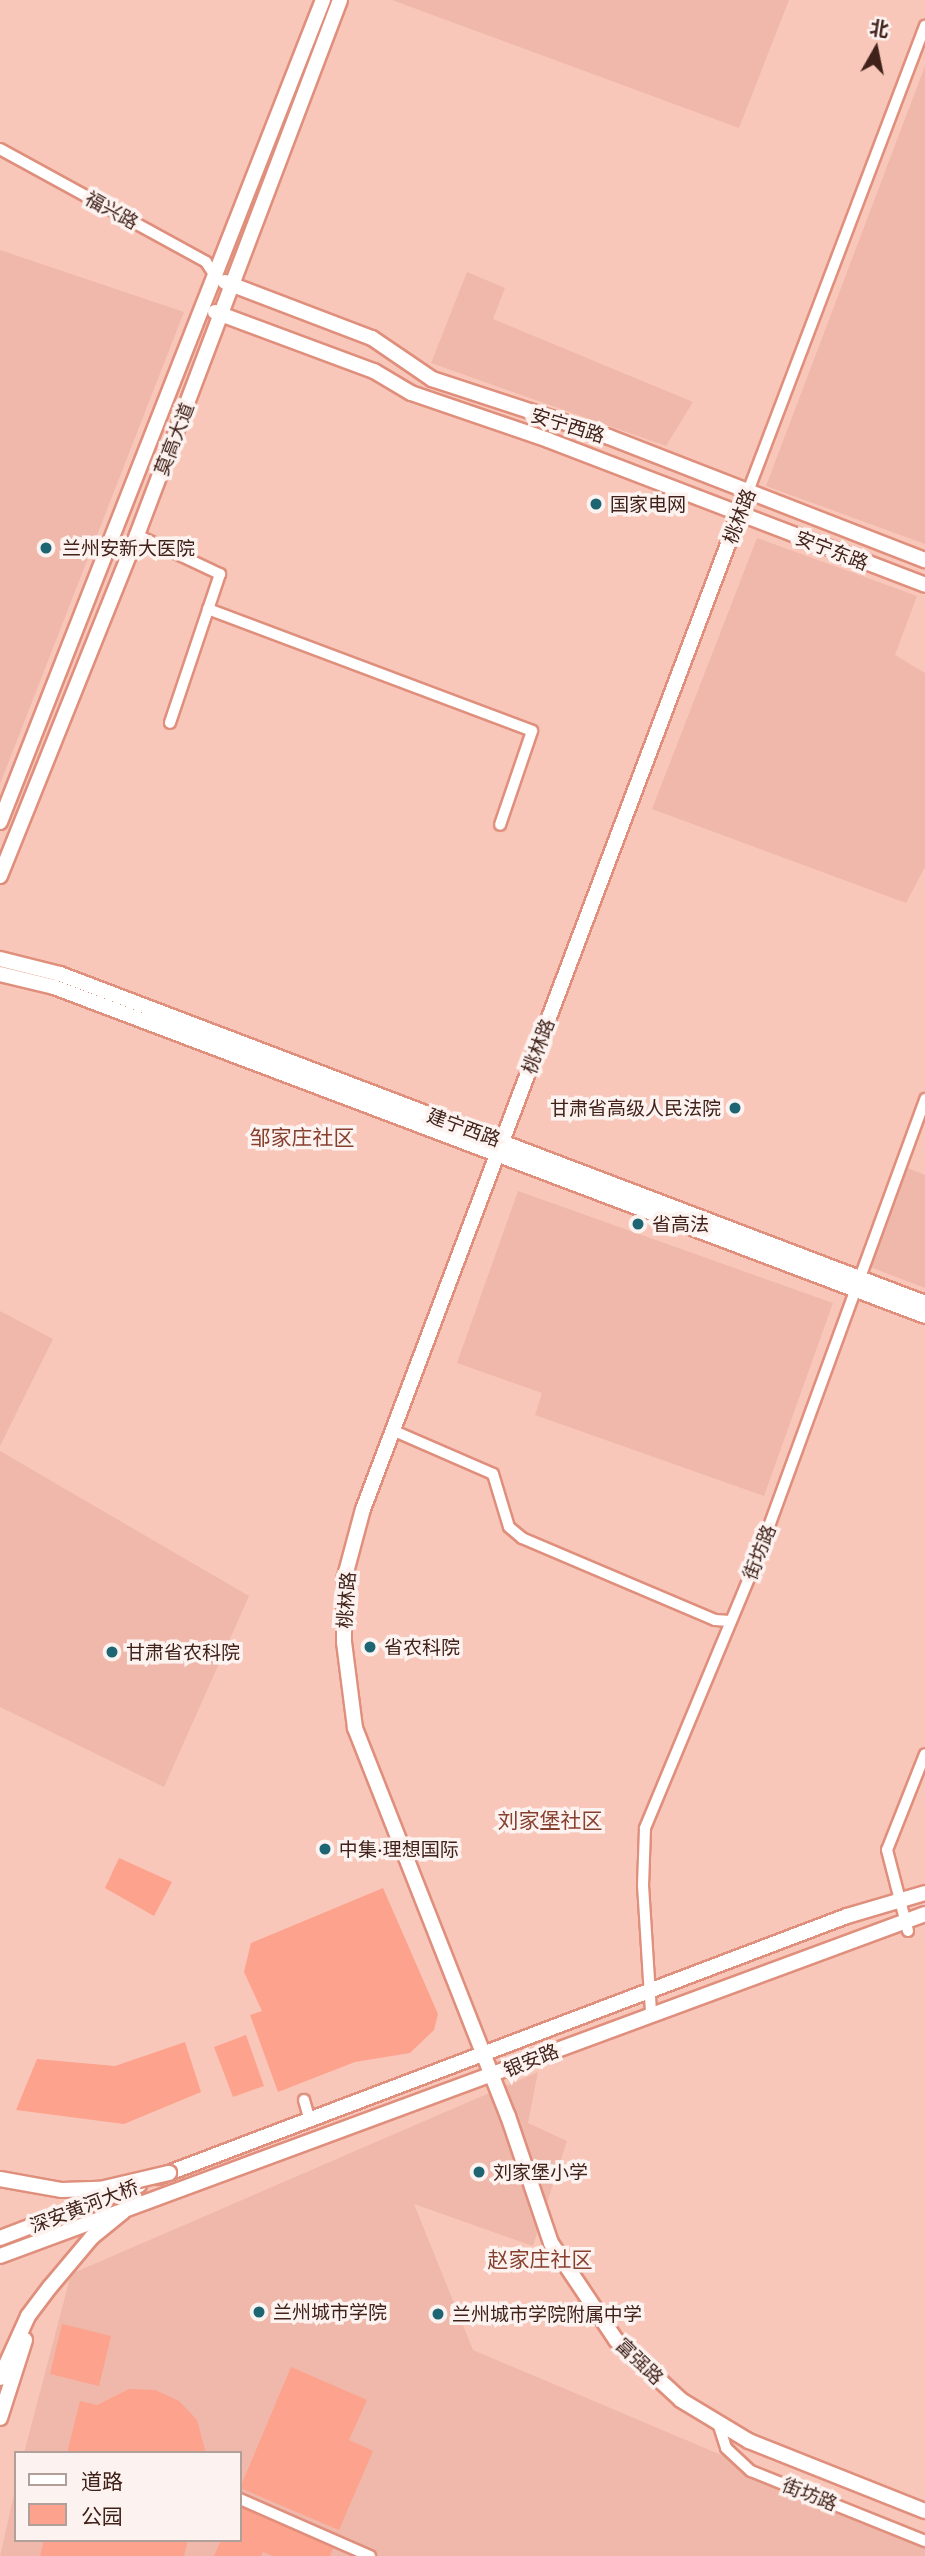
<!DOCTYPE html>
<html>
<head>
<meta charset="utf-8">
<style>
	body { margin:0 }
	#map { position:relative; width:925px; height:2556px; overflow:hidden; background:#f9c7ba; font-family:"Golos Text","Noto Sans SC",sans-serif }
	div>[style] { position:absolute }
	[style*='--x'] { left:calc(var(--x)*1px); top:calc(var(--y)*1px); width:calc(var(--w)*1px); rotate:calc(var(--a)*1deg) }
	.built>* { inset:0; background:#efb8aa }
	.green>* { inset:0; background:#fda28c }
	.roads { filter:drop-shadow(2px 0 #df8f7c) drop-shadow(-2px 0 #df8f7c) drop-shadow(0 2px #df8f7c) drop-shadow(0 -2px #df8f7c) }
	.minor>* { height:10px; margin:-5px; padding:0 5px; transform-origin:5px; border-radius:5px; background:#fff }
	.major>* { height:14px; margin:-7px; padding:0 7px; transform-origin:7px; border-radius:7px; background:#fff }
	.bridges { filter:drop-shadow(2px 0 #df8f7c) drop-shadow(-2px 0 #df8f7c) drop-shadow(0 2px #df8f7c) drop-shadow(0 -2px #df8f7c) }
	.major-bridge>* { height:14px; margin:-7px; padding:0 7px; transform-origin:7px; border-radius:7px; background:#fff }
	.dots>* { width:19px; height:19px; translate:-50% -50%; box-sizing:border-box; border:4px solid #fcf3f0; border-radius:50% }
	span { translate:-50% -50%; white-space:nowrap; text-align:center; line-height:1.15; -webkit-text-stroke:7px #fcf3f0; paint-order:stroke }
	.street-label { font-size:19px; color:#41221a }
	.poi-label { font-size:19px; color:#41221a }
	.left { translate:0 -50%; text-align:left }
	.right { translate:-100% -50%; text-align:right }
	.neighbourhood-label { font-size:21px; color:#87402f }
	.legend { position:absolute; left:14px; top:2451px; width:228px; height:91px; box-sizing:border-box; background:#fcf3f0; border:2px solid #b19f9a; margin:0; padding:9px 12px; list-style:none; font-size:21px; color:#41221a }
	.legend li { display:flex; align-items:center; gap:14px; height:35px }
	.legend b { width:35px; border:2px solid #b19f9a }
	.north { position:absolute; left:841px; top:14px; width:70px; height:70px; -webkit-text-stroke:5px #fcf3f0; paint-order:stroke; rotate:9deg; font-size:19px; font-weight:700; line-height:28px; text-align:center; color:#41221a }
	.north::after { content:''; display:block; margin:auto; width:24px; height:32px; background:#41221a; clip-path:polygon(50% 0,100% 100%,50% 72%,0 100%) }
</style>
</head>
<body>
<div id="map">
	<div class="built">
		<div style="clip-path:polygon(392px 0,789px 0,739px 128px)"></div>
		<div style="clip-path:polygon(925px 66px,925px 544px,766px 486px)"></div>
		<div style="clip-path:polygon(0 250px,184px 312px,0 784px)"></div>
		<div style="clip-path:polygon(467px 272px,505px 288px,493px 319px,693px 402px,666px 446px,431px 363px)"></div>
		<div style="clip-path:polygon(757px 538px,917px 596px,895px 655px,925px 673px,925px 867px,906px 903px,652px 809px)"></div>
		<div style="clip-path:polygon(903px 1166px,925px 1175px,925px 1288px,865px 1265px)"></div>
		<div style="clip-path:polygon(518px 1191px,833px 1303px,764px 1496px,535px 1415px,542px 1393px,457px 1363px)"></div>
		<div style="clip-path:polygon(0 1311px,53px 1339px,0 1446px)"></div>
		<div style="clip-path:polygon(0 1451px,249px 1596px,164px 1787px,0 1707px)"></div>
		<div style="clip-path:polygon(538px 2072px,528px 2123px,567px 2141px,533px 2246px,414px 2204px,473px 2350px,925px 2541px,925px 2556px,0 2556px,16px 2486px,16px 2540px,240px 2540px,240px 2453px,24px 2453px,71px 2274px)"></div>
	</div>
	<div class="green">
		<div style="clip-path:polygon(119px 1858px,172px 1882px,154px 1916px,105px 1888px)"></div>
		<div style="clip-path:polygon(383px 1888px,438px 2014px,434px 2030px,410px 2053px,355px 2062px,278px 2092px,250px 2015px,262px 2011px,244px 1972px,251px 1943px)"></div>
		<div style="clip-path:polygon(246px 2035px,264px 2086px,233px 2097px,214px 2047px)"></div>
		<div style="clip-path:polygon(185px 2042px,201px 2092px,124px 2124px,16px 2110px,37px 2059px,115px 2066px)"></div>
		<div style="clip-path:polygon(62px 2324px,111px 2336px,99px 2386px,50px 2374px)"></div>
		<div style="clip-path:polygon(291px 2367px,367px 2400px,349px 2440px,373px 2451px,339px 2530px,240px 2488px)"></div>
		<div style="clip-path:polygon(129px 2389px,155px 2390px,179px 2401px,197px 2420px,206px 2453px,67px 2453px,80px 2401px,97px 2405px)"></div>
		<div style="clip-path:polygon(240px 2505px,333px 2548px,330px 2556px,273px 2556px,263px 2552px,261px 2556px,214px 2556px,221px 2540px,240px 2540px)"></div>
		<div style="clip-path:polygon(44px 2540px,188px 2540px,184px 2556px,40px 2556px)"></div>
	</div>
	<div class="roads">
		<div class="minor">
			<div style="--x:0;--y:149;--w:235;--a:28.7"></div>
			<div style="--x:206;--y:262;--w:20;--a:57"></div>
			<div style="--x:747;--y:494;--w:501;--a:-69.18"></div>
			<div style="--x:137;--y:535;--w:92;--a:25.2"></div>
			<div style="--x:220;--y:574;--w:157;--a:108.6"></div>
			<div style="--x:208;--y:609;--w:346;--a:20.6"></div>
			<div style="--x:532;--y:731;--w:99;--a:108.8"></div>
			<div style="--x:392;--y:1430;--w:110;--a:23.5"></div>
			<div style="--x:493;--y:1474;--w:55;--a:73.2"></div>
			<div style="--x:509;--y:1527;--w:17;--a:40"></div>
			<div style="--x:522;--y:1538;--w:210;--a:23"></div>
			<div style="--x:715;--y:1620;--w:15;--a:4"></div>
			<div style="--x:908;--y:1931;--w:84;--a:-104.5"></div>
			<div style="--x:887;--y:1850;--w:103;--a:-68.4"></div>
			<div style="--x:651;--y:2012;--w:126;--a:-93.6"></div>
			<div style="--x:643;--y:1886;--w:58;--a:-88"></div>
			<div style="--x:645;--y:1828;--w:291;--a:-67.4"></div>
			<div style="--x:757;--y:1559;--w:490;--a:-69.9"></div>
			<div style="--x:304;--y:2100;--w:22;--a:74"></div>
			<div style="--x:718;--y:2423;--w:26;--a:72"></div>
			<div style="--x:726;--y:2448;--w:34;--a:43"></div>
			<div style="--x:751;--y:2471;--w:188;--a:21.9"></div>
			<div style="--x:240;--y:2499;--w:142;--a:23.7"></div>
		</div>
		<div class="major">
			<div style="--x:225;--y:282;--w:157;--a:20.9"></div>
			<div style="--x:372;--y:338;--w:73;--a:34.3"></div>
			<div style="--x:432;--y:379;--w:186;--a:18.1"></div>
			<div style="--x:609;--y:437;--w:339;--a:21.3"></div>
			<div style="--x:215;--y:312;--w:170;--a:20.4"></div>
			<div style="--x:374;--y:371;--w:43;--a:30.7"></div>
			<div style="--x:411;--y:393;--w:145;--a:18.9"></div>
			<div style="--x:548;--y:440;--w:404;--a:21"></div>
			<div style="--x:747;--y:494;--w:1085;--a:110.72"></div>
			<div style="--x:363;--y:1509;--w:73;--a:105"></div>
			<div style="--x:344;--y:1580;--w:62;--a:90"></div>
			<div style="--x:344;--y:1642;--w:87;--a:82.7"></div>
			<div style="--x:355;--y:1728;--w:417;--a:68.5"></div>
			<div style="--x:508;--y:2116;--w:134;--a:71.3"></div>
			<div style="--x:551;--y:2243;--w:117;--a:56.2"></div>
			<div style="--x:616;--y:2340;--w:88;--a:42.7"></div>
			<div style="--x:681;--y:2400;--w:79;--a:31.1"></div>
			<div style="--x:749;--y:2441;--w:189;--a:21.7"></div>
			<div style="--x:0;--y:822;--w:883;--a:-68.55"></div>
			<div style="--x:0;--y:876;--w:367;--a:-68.1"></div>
			<div style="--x:137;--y:535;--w:572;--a:-69.22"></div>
			<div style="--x:0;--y:959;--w:62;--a:14"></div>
			<div style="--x:60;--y:974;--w:925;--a:20.82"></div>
			<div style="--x:0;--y:974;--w:56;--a:13.5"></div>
			<div style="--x:54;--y:987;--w:931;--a:20.69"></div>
			<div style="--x:158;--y:2177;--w:737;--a:-20.75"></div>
			<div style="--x:847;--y:1916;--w:81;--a:-16.4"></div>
			<div style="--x:0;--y:2238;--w:149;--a:-20.9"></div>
			<div style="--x:0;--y:2256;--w:986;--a:-20.29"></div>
			<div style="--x:0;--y:2378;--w:68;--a:-65.7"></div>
			<div style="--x:28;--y:2316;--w:36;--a:-53"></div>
			<div style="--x:50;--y:2287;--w:65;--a:-50"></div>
			<div style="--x:92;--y:2237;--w:40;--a:-39"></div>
			<div style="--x:0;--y:2418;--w:82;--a:-72.2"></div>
		</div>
	</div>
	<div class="bridges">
		<div class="major-bridge">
			<div style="--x:0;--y:2179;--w:63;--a:10.1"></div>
			<div style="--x:62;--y:2190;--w:38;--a:-2"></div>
			<div style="--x:100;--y:2189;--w:71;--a:-13.1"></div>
		</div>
	</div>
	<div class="dots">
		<div style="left:596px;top:504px;background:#1e6574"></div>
		<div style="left:46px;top:548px;background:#1e6574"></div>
		<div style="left:735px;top:1108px;background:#1e6574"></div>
		<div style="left:638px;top:1224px;background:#1e6574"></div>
		<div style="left:370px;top:1647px;background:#1e6574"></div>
		<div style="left:112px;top:1652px;background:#1e6574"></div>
		<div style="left:325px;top:1849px;background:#1e6574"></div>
		<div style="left:479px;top:2172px;background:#1e6574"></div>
		<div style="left:259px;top:2312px;background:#1e6574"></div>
		<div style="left:438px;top:2314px;background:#1e6574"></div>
	</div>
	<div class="street-label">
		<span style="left:112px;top:210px;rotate:29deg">福兴路</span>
		<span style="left:568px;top:425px;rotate:17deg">安宁西路</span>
		<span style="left:174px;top:439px;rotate:-69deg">莫高大道</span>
		<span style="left:739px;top:516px;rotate:-69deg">桃林路</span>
		<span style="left:832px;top:550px;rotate:21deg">安宁东路</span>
		<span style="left:538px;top:1046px;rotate:-69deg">桃林路</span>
		<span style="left:464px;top:1127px;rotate:20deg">建宁西路</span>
		<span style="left:759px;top:1552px;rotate:-68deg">街坊路</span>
		<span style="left:346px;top:1600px;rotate:-86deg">桃林路</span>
		<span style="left:531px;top:2060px;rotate:-22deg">银安路</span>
		<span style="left:84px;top:2206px;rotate:-21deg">深安黄河大桥</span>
		<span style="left:640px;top:2361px;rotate:44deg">富强路</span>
		<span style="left:810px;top:2494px;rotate:22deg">街坊路</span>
	</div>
	<div class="poi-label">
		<span class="left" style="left:610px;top:504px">国家电网</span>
		<span class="left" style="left:62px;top:548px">兰州安新大医院</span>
		<span class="right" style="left:721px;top:1108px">甘肃省高级人民法院</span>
		<span class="left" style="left:652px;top:1224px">省高法</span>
		<span class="left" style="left:384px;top:1647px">省农科院</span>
		<span class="left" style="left:126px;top:1652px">甘肃省农科院</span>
		<span class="left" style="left:339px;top:1849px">中集·理想国际</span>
		<span class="left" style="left:493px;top:2172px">刘家堡小学</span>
		<span class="left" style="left:273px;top:2312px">兰州城市学院</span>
		<span class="left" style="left:452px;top:2314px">兰州城市学院附属中学</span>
	</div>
	<div class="neighbourhood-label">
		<span style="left:302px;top:1137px">邹家庄社区</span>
		<span style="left:550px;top:1820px">刘家堡社区</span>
		<span style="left:540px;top:2259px">赵家庄社区</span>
	</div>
	<ul class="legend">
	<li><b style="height:9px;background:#fff"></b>道路</li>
	<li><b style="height:19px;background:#fda28c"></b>公园</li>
	</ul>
	<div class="north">北</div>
</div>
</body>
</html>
